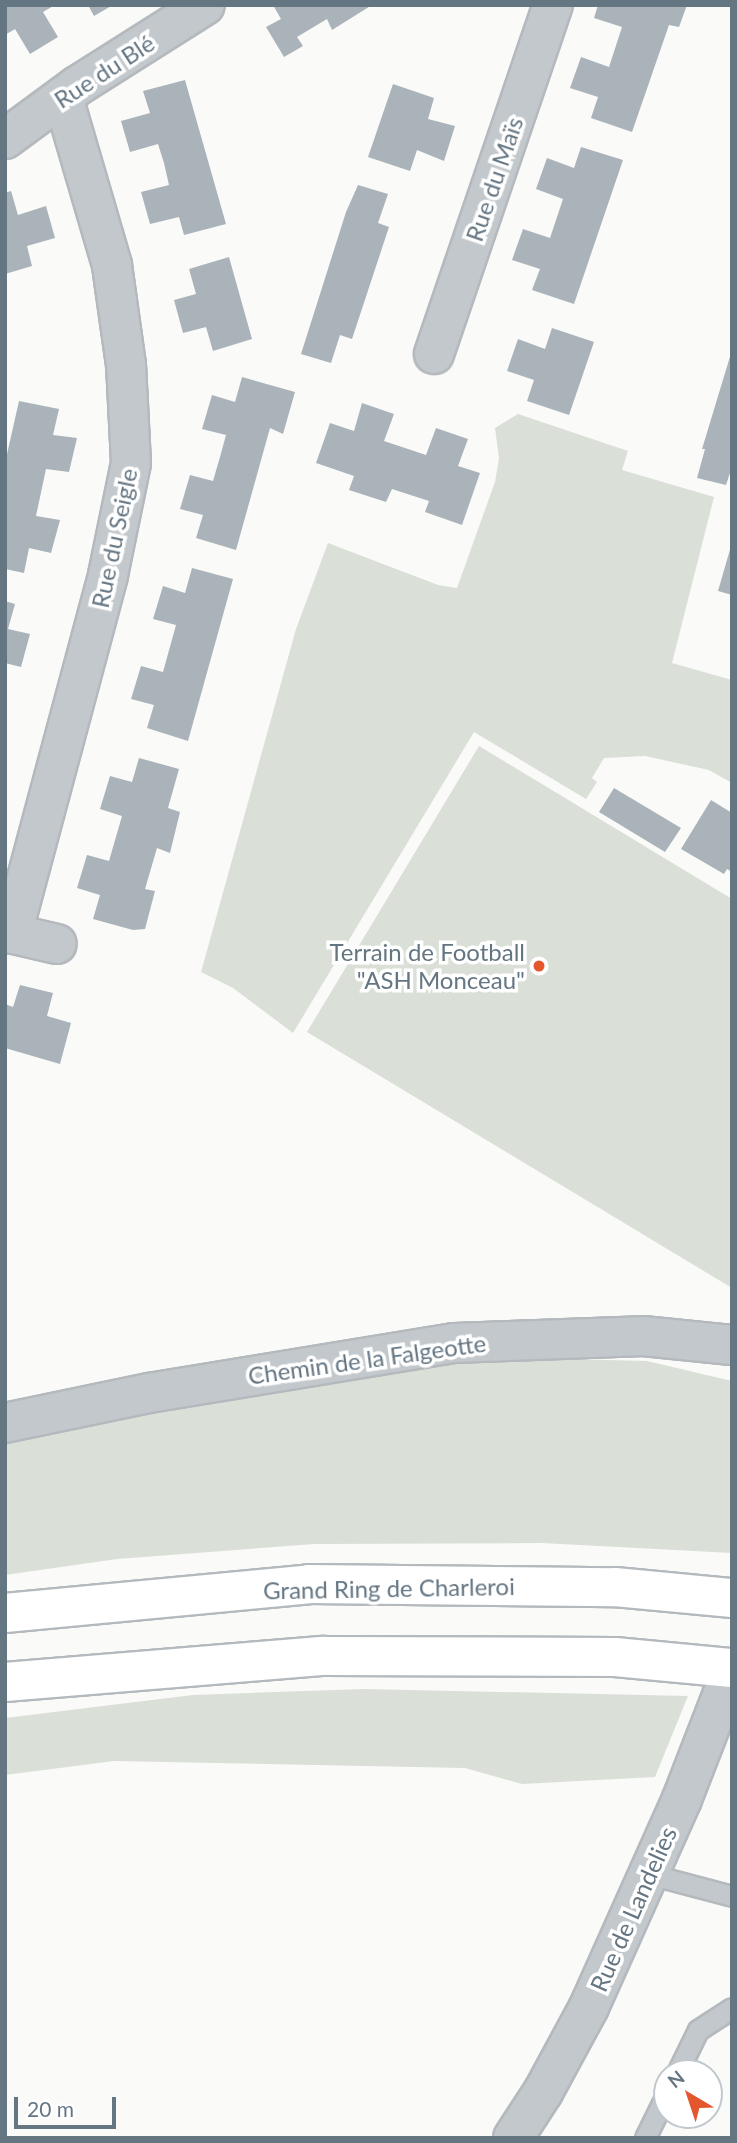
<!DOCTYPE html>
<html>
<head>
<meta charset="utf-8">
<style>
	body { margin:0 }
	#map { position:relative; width:737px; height:2143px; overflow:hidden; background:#fafaf8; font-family:Lato,sans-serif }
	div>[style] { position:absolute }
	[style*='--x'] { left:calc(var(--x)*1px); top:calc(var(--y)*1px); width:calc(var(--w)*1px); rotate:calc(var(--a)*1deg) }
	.green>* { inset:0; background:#dadfd7 }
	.building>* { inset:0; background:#aab3b9 }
	.roads { filter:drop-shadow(2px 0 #b4b9bd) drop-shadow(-2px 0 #b4b9bd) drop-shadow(0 2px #b4b9bd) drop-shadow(0 -2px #b4b9bd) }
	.service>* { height:19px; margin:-9.5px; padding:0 9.5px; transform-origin:9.5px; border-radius:9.5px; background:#c3c8cc }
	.minor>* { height:38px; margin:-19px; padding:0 19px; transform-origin:19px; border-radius:19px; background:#c3c8cc }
	.motorway>* { height:38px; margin:-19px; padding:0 19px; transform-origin:19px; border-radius:19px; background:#fff }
	.dots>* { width:19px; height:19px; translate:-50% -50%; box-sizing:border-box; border:4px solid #fff; border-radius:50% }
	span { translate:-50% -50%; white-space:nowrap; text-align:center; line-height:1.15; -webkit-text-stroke:7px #fff; paint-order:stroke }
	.street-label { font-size:24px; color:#657683 }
	.poi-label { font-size:24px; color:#657683 }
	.right { translate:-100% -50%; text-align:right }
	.frame { position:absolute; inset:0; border:7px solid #657683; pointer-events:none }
	.north { position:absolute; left:653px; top:2059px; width:70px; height:70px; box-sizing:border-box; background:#fff; border:2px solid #c1c8cd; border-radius:50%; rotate:321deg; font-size:19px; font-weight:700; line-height:28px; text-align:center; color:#657683 }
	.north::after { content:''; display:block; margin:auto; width:24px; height:32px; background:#e4572e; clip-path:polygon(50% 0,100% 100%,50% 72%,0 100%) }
	.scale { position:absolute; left:14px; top:2097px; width:102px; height:32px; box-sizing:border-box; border:4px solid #657683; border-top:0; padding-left:9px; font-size:21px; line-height:24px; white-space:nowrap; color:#657683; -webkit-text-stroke:5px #fff; paint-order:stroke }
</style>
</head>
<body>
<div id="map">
	<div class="green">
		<div style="clip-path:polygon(518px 414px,628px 451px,622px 470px,714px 497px,672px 663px,732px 680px,732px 783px,709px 770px,645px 756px,604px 758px,592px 778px,597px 782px,586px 799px,474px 732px,293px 1033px,233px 988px,201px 972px,296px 629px,328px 543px,438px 585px,457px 588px,495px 482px,499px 458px,495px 428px)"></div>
		<div style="clip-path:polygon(479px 746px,732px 899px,732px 1288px,307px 1032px)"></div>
		<div style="clip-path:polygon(455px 1356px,647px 1361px,732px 1381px,732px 1553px,542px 1543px,314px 1544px,117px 1559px,5px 1575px,5px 1441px,110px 1415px)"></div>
		<div style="clip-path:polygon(364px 1689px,688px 1696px,655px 1777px,522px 1784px,465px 1768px,114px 1761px,5px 1775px,5px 1718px,193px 1695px)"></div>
	</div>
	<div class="building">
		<div style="clip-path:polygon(5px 5px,55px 5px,43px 12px,58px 37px,30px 54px,15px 29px,5px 35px)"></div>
		<div style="clip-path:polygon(88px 5px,113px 5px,94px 16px)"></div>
		<div style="clip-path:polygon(273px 5px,372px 5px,332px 30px,327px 19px,297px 37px,303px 46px,284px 57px,266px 27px,281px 19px)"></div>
		<div style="clip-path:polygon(598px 5px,687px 5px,679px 27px,669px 25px,632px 132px,591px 118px,598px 97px,570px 88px,581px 57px,609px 67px,622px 27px,594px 18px)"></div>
		<div style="clip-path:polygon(185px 80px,226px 224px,184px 235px,179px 217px,150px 224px,141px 192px,169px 185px,164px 163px,158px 144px,130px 152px,121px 121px,150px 113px,143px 91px)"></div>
		<div style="clip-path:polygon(393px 84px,434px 98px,428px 119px,455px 126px,444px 161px,417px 150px,410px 171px,368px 157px)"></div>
		<div style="clip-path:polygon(581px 147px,623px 160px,574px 304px,532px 290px,540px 269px,512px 260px,523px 229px,550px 238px,563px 199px,536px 189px,547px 158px,574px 168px)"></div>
		<div style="clip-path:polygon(358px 185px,388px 194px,378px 223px,389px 227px,352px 339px,340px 335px,331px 363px,301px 354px,346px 212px)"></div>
		<div style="clip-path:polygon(11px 191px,18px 215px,46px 206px,55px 238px,27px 246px,32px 266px,5px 274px,5px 193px)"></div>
		<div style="clip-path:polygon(229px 257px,252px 339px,213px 351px,206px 327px,183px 333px,174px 300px,196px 294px,189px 269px)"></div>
		<div style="clip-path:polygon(552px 328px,594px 342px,569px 415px,527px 401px,534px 380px,507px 371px,518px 339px,545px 349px)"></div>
		<div style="clip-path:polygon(732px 350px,732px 467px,726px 485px,697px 478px,705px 449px,702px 449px)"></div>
		<div style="clip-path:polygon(242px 377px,295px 392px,283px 434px,270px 428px,236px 550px,196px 538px,203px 515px,180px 509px,190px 475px,213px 481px,220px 457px,226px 435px,202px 429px,212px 395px,235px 402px)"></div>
		<div style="clip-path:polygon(19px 401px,59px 409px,53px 435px,77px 438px,69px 472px,46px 469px,36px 516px,60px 520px,51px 553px,29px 548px,24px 573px,5px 569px,5px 463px)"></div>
		<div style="clip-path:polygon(362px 403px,394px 414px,384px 441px,426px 455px,436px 428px,468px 439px,458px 466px,480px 473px,462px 525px,425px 512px,429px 501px,392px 489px,386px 502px,349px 490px,354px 476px,316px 463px,330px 423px,354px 431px)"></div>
		<div style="clip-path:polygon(731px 546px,732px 546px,732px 595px,718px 591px)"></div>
		<div style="clip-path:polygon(192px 568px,233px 579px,188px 741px,147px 728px,154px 705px,131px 699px,141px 666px,163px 672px,176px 625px,153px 619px,163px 586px,185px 593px)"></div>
		<div style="clip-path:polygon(5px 601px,15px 604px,8px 629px,30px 634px,21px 667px,5px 663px)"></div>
		<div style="clip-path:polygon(139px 758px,179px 769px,168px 808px,180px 812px,170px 853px,157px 848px,145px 889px,155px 891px,145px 929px,133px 930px,93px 919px,100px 895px,77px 888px,87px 855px,109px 861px,122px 816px,100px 809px,110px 776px,132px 782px)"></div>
		<div style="clip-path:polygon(614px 788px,681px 828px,665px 852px,599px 812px)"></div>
		<div style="clip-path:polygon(711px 800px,732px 813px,732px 872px,727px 869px,724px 874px,681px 849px)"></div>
		<div style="clip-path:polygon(20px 985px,53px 993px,47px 1016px,71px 1023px,60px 1064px,5px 1048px,5px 1004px,13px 1007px)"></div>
	</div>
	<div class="roads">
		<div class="service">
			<div style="--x:649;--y:1874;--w:86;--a:14.8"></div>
			<div style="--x:677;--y:2073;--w:48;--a:-64"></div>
			<div style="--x:698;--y:2030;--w:40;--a:-32.9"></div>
			<div style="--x:645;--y:2138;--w:50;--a:-63.9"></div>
		</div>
		<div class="minor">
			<div style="--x:5;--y:139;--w:89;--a:-36.4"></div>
			<div style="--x:77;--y:86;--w:151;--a:-32.3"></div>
			<div style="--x:434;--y:354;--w:369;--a:-71.2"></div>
			<div style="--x:5;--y:932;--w:53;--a:13"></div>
			<div style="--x:12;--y:934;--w:372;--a:-75"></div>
			<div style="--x:108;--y:575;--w:114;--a:-78.4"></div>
			<div style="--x:131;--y:463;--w:98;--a:-92.9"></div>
			<div style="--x:126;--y:365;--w:101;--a:-98"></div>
			<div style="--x:112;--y:265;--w:175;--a:-106.3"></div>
			<div style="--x:5;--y:1423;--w:147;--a:-11.8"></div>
			<div style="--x:149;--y:1393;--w:309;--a:-9.3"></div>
			<div style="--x:454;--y:1343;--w:189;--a:-2.1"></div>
			<div style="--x:643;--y:1336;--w:89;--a:5.8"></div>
			<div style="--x:513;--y:2138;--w:55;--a:-56.9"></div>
			<div style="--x:543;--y:2092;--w:97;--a:-61.6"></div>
			<div style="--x:589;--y:2007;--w:228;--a:-65.9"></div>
			<div style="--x:682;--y:1799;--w:138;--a:-68.8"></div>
		</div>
		<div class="motorway">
			<div style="--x:5;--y:1613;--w:305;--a:-5.4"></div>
			<div style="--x:309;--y:1584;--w:306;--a:0.6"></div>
			<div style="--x:615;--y:1587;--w:118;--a:5.4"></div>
			<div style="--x:5;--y:1682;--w:320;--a:-4.7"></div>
			<div style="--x:324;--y:1656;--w:291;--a:0.2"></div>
			<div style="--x:615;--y:1657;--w:118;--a:5.4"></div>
		</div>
	</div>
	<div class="dots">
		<div style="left:539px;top:966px;background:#e4572e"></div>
	</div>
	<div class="street-label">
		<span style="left:104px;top:71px;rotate:-33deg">Rue du Blé</span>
		<span style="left:494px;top:179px;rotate:-71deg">Rue du Maïs</span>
		<span style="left:114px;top:538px;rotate:-78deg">Rue du Seigle</span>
		<span style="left:367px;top:1359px;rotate:-8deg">Chemin de la Falgeotte</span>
		<span style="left:389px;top:1588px;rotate:-1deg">Grand Ring de Charleroi</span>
		<span style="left:633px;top:1909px;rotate:-66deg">Rue de Landelies</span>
	</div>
	<div class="poi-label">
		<span class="right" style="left:525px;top:966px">Terrain de Football<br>"ASH Monceau"</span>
	</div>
	<div class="frame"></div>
	<div class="north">N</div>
	<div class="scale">20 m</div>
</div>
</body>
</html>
